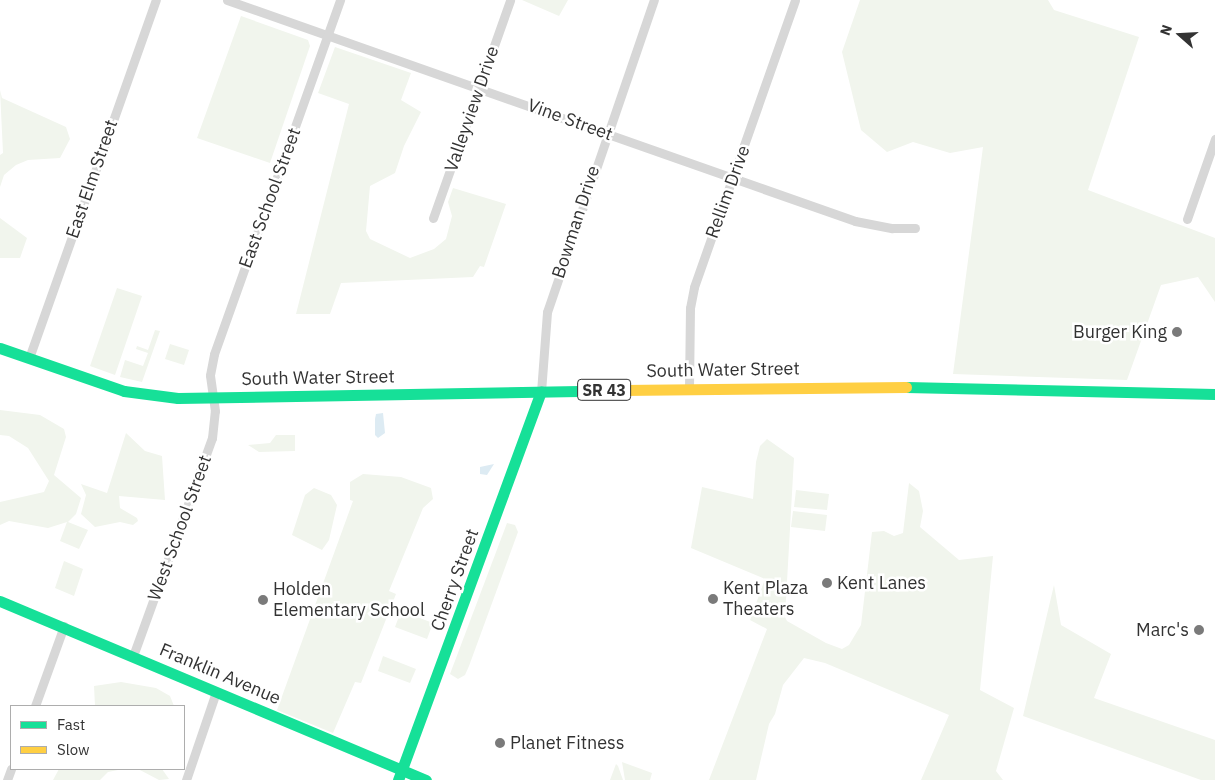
<!DOCTYPE html>
<html>
<head>
<meta charset="utf-8">
<style>
	body { margin:0 }
	#map { position:relative; width:1215px; height:780px; overflow:hidden; background:#fff; font-family:"IBM Plex Sans",sans-serif }
	div>[style] { position:absolute }
	[style*='--x'] { left:calc(var(--x)*1px); top:calc(var(--y)*1px); width:calc(var(--w)*1px); rotate:calc(var(--a)*1deg) }
	.green>* { inset:0; background:#f1f5ed }
	.water>* { inset:0; background:#ddebf3 }
	.street>* { height:9px; margin:-4.5px; padding:0 4.5px; transform-origin:4.5px; border-radius:4.5px; background:#d7d7d7 }
	.fast>* { height:11px; margin:-5.5px; padding:0 5.5px; transform-origin:5.5px; border-radius:5.5px; background:#16e098 }
	.slow>* { height:11px; margin:-5.5px; padding:0 5.5px; transform-origin:5.5px; border-radius:5.5px; background:#ffcf43 }
	.dots>* { width:14px; height:14px; translate:-50% -50%; box-sizing:border-box; border:2px solid #fff; border-radius:50% }
	span { translate:-50% -50%; white-space:nowrap; text-align:center; line-height:1.15; -webkit-text-stroke:5px #fff; paint-order:stroke }
	.shield-label span { padding:1px 4px; background:#fff; border:1px solid; border-radius:4px; -webkit-text-stroke-width:0 }
	.shield-label { font-size:16px; color:#333; font-weight:700 }
	.street-label { font-size:18px; color:#333 }
	.poi-label { font-size:18px; color:#333 }
	.right { translate:-100% -50%; text-align:right }
	.left { translate:0 -50%; text-align:left }
	.legend { position:absolute; left:10px; top:705px; width:175px; height:65px; box-sizing:border-box; background:#fff; border:1px solid #adadad; margin:0; padding:6px 9px; list-style:none; font-size:15px; color:#333 }
	.legend li { display:flex; align-items:center; gap:10px; height:25px }
	.legend b { width:25px; border:1px solid #adadad }
	.north { position:absolute; left:1155px; top:10px; width:50px; height:50px; -webkit-text-stroke:4px #fff; paint-order:stroke; rotate:289deg; font-size:14px; font-weight:700; line-height:20px; text-align:center; color:#333 }
	.north::after { content:''; display:block; margin:auto; width:18px; height:22px; background:#333; clip-path:polygon(50% 0,100% 100%,50% 72%,0 100%) }
</style>
</head>
<body>
<div id="map">
	<div class="green">
		<div style="clip-path:polygon(522px 0,568px 0,559px 16px)"></div>
		<div style="clip-path:polygon(860px 0,1048px 0,1054px 10px,1139px 37px,1088px 190px,1215px 238px,1215px 302px,1198px 277px,1161px 285px,1127px 380px,953px 374px,983px 147px,950px 153px,913px 142px,887px 152px,861px 130px,842px 52px)"></div>
		<div style="clip-path:polygon(241px 16px,308px 40px,310px 46px,270px 163px,197px 138px)"></div>
		<div style="clip-path:polygon(335px 47px,411px 73px,401px 100px,421px 112px,404px 146px,395px 173px,370px 186px,366px 231px,370px 239px,410px 258px,434px 249px,446px 239px,452px 216px,448px 202px,453px 188px,506px 204px,484px 267px,480px 266px,473px 277px,341px 283px,330px 314px,296px 314px,349px 104px,318px 93px)"></div>
		<div style="clip-path:polygon(0 90px,2px 98px,66px 127px,70px 139px,60px 158px,28px 160px,16px 165px,4px 175px,0 187px,0 155px,3px 153px)"></div>
		<div style="clip-path:polygon(0 218px,27px 238px,20px 258px,0 258px)"></div>
		<div style="clip-path:polygon(117px 288px,142px 296px,115px 375px,90px 366px)"></div>
		<div style="clip-path:polygon(155px 330px,160px 331px,142px 382px,120px 377px,125px 360px,143px 366px,148px 353px,136px 349px,137px 346px,148px 350px)"></div>
		<div style="clip-path:polygon(170px 344px,189px 350px,184px 365px,165px 359px)"></div>
		<div style="clip-path:polygon(0 410px,40px 415px,64px 429px,66px 437px,54px 475px,81px 498px,76px 514px,68px 522px,88px 530px,79px 549px,60px 541px,67px 522px,48px 528px,9px 521px,0 525px,0 502px,44px 492px,49px 481px,28px 448px,9px 436px,0 435px)"></div>
		<div style="clip-path:polygon(126px 433px,145px 451px,162px 456px,165px 500px,119px 496px,120px 508px,137px 518px,138px 521px,133px 525px,120px 522px,95px 527px,81px 514px,86px 495px,81px 484px,107px 493px)"></div>
		<div style="clip-path:polygon(276px 435px,295px 435px,295px 451px,259px 452px,248px 445px,270px 443px)"></div>
		<div style="clip-path:polygon(767px 439px,794px 458px,785px 617px,787px 621px,826px 643px,842px 649px,849px 645px,861px 625px,872px 532px,884px 531px,894px 536px,903px 533px,909px 483px,919px 491px,923px 511px,920px 527px,959px 560px,993px 556px,980px 690px,1014px 708px,996px 771px,1003px 780px,921px 780px,949px 715px,825px 663px,804px 658px,783px 685px,775px 714px,769px 724px,756px 780px,709px 780px,767px 629px,750px 620px,765px 579px,691px 548px,702px 487px,753px 499px,756px 462px,760px 446px)"></div>
		<div style="clip-path:polygon(363px 474px,401px 477px,431px 488px,433px 499px,423px 508px,389px 591px,396px 594px,361px 683px,355px 682px,333px 733px,277px 710px,353px 501px,350px 500px,350px 482px)"></div>
		<div style="clip-path:polygon(314px 488px,331px 495px,337px 505px,329px 540px,322px 550px,292px 535px,305px 495px)"></div>
		<div style="clip-path:polygon(796px 490px,829px 494px,827px 510px,794px 507px)"></div>
		<div style="clip-path:polygon(793px 511px,827px 515px,825px 531px,791px 527px)"></div>
		<div style="clip-path:polygon(507px 523px,515px 525px,518px 532px,469px 666px,465px 675px,458px 679px,450px 674px)"></div>
		<div style="clip-path:polygon(64px 561px,83px 569px,74px 596px,55px 588px)"></div>
		<div style="clip-path:polygon(1054px 585px,1061px 625px,1111px 654px,1094px 698px,1215px 740px,1215px 780px,1201px 780px,1023px 716px)"></div>
		<div style="clip-path:polygon(401px 611px,433px 623px,427px 639px,395px 627px)"></div>
		<div style="clip-path:polygon(383px 656px,416px 669px,410px 683px,378px 671px)"></div>
		<div style="clip-path:polygon(121px 682px,156px 688px,170px 696px,174px 706px,95px 706px,94px 686px)"></div>
		<div style="clip-path:polygon(622px 762px,652px 773px,650px 780px,625px 780px)"></div>
		<div style="clip-path:polygon(616px 764px,618px 766px,623px 780px,610px 780px)"></div>
		<div style="clip-path:polygon(59px 769px,123px 769px,108px 772px,100px 780px,53px 780px)"></div>
		<div style="clip-path:polygon(138px 769px,162px 769px,169px 779px,159px 780px)"></div>
	</div>
	<div class="water">
		<div style="clip-path:polygon(383px 413px,385px 433px,378px 438px,375px 435px,375px 419px,376px 414px)"></div>
		<div style="clip-path:polygon(494px 464px,487px 475px,480px 474px,480px 467px)"></div>
	</div>
	<div class="street">
		<div style="--x:227;--y:0;--w:666;--a:19.39"></div>
		<div style="--x:855;--y:221;--w:38;--a:11"></div>
		<div style="--x:892;--y:228;--w:23;--a:0"></div>
		<div style="--x:433;--y:218;--w:231;--a:-70.5"></div>
		<div style="--x:1187;--y:219;--w:85;--a:-70.7"></div>
		<div style="--x:29;--y:358;--w:380;--a:-70.5"></div>
		<div style="--x:689;--y:389;--w:81;--a:-89.3"></div>
		<div style="--x:690;--y:308;--w:21;--a:-79"></div>
		<div style="--x:694;--y:287;--w:304;--a:-70.6"></div>
		<div style="--x:541;--y:392;--w:80;--a:-85.7"></div>
		<div style="--x:547;--y:312;--w:330;--a:-71.1"></div>
		<div style="--x:133;--y:656;--w:232;--a:-70.1"></div>
		<div style="--x:212;--y:438;--w:27;--a:-84"></div>
		<div style="--x:215;--y:411;--w:36;--a:-98"></div>
		<div style="--x:210;--y:375;--w:21;--a:-79"></div>
		<div style="--x:214;--y:354;--w:376;--a:-70.4"></div>
		<div style="--x:35;--y:706;--w:85;--a:-70.1"></div>
		<div style="--x:7;--y:780;--w:12;--a:-70"></div>
		<div style="--x:186;--y:780;--w:93;--a:-71.2"></div>
	</div>
	<div class="fast">
		<div style="--x:0;--y:348;--w:131;--a:19.1"></div>
		<div style="--x:124;--y:391;--w:54;--a:7.4"></div>
		<div style="--x:178;--y:398;--w:444;--a:-1"></div>
		<div style="--x:906;--y:387;--w:309;--a:1.3"></div>
		<div style="--x:0;--y:601;--w:462;--a:22.8"></div>
		<div style="--x:398;--y:780;--w:414;--a:-69.8"></div>
	</div>
	<div class="slow">
		<div style="--x:622;--y:390;--w:284;--a:-0.6"></div>
	</div>
	<div class="dots">
		<div style="left:1177px;top:332px;background:#7a7a7a"></div>
		<div style="left:827px;top:583px;background:#7a7a7a"></div>
		<div style="left:713px;top:599px;background:#7a7a7a"></div>
		<div style="left:263px;top:600px;background:#7a7a7a"></div>
		<div style="left:1199px;top:630px;background:#7a7a7a"></div>
		<div style="left:500px;top:743px;background:#7a7a7a"></div>
	</div>
	<div class="shield-label">
		<span style="left:604px;top:390px">SR 43</span>
	</div>
	<div class="street-label">
		<span style="left:472px;top:109px;rotate:-71deg">Valleyview Drive</span>
		<span style="left:570px;top:120px;rotate:20deg">Vine Street</span>
		<span style="left:92px;top:179px;rotate:-71deg">East Elm Street</span>
		<span style="left:728px;top:192px;rotate:-70deg">Rellim Drive</span>
		<span style="left:270px;top:198px;rotate:-70deg">East School Street</span>
		<span style="left:576px;top:222px;rotate:-72deg">Bowman Drive</span>
		<span style="left:723px;top:370px;rotate:-1deg">South Water Street</span>
		<span style="left:318px;top:378px;rotate:-1deg">South Water Street</span>
		<span style="left:180px;top:528px;rotate:-70deg">West School Street</span>
		<span style="left:455px;top:580px;rotate:-70deg">Cherry Street</span>
		<span style="left:220px;top:674px;rotate:23deg">Franklin Avenue</span>
	</div>
	<div class="poi-label">
		<span class="right" style="left:1167px;top:332px">Burger King</span>
		<span class="left" style="left:837px;top:583px">Kent Lanes</span>
		<span class="left" style="left:723px;top:599px">Kent Plaza<br>Theaters</span>
		<span class="left" style="left:273px;top:600px">Holden<br>Elementary School</span>
		<span class="right" style="left:1189px;top:630px">Marc's</span>
		<span class="left" style="left:510px;top:743px">Planet Fitness</span>
	</div>
	<ul class="legend">
	<li><b style="height:6px;background:#16e098"></b>Fast</li>
	<li><b style="height:6px;background:#ffcf43"></b>Slow</li>
	</ul>
	<div class="north">N</div>
</div>
</body>
</html>
